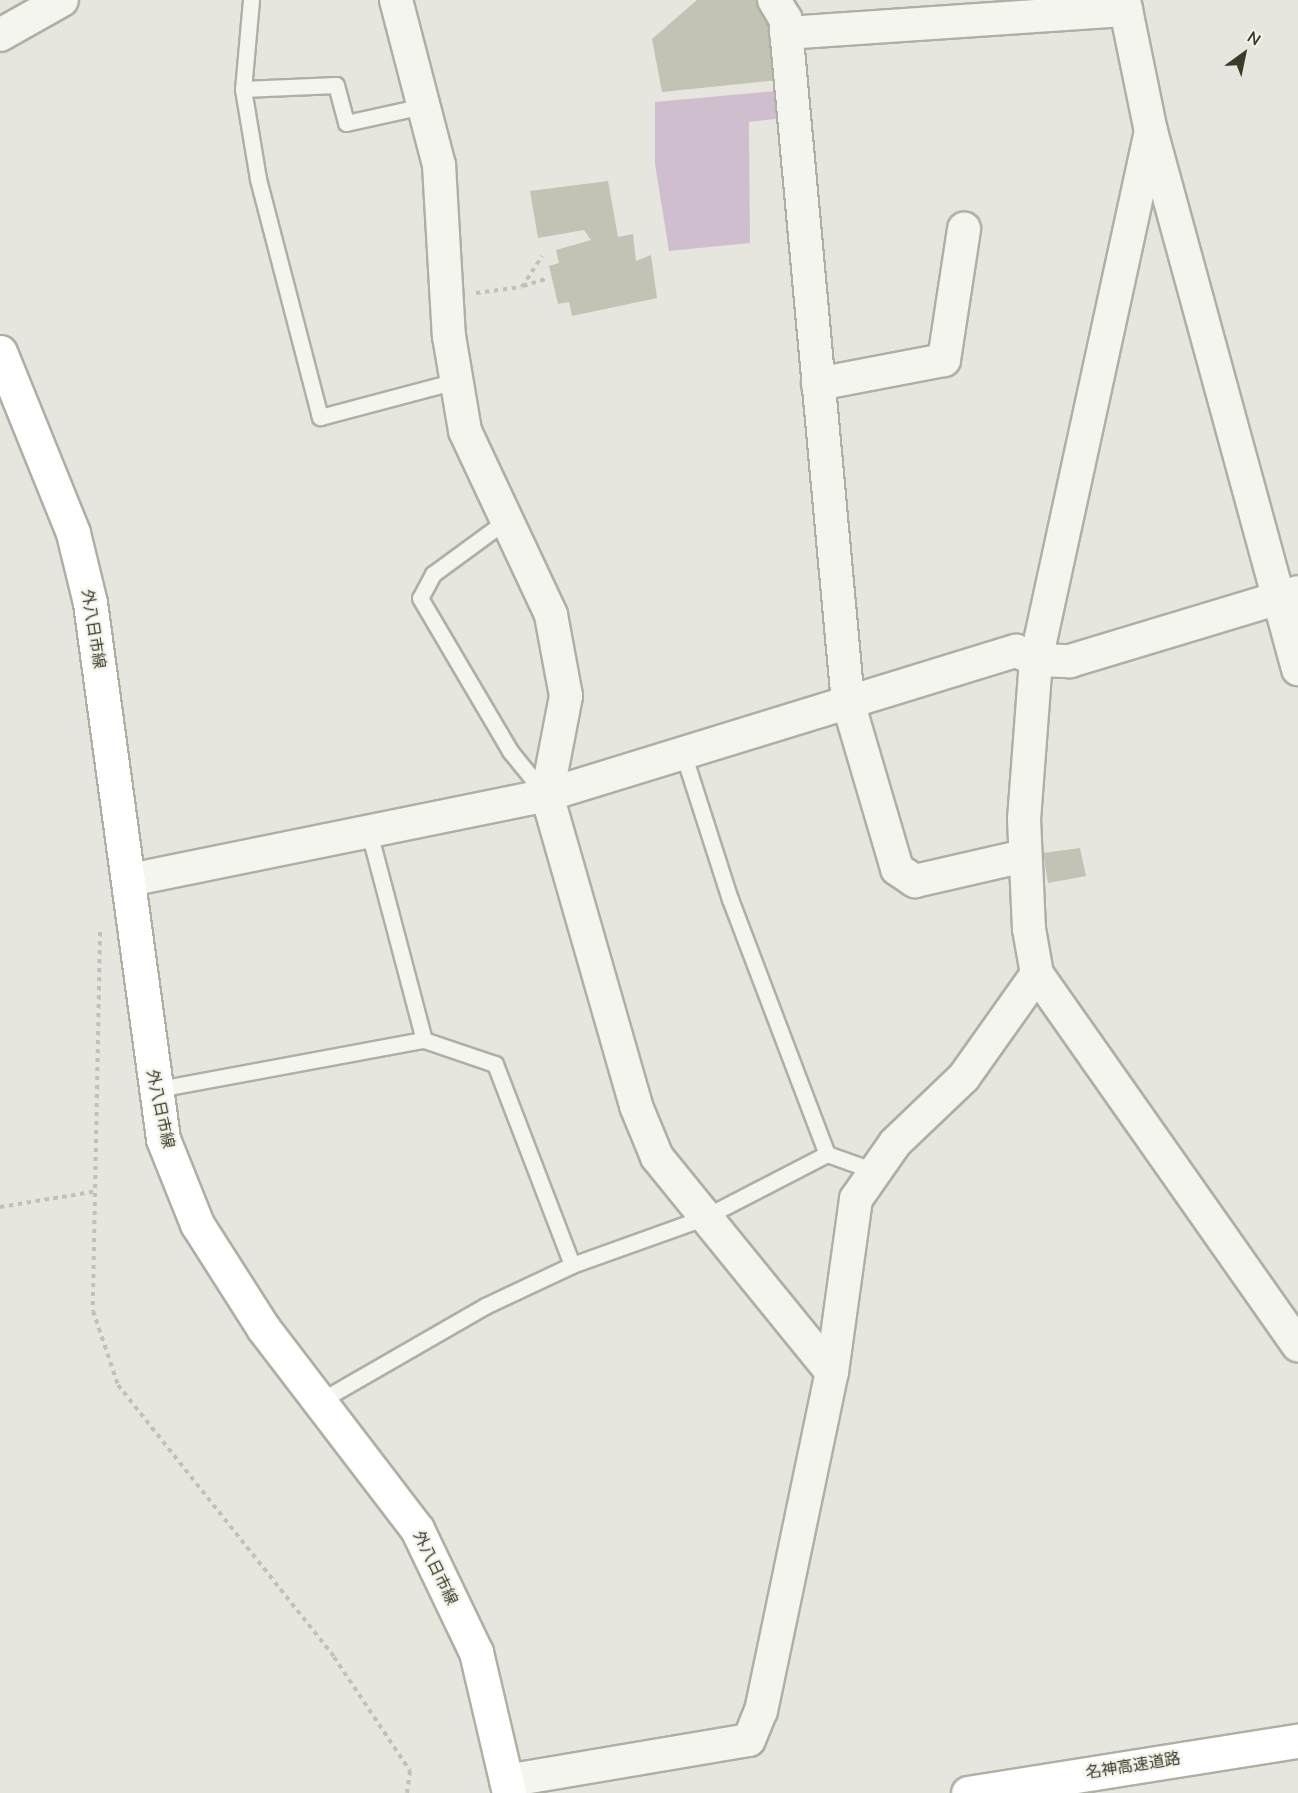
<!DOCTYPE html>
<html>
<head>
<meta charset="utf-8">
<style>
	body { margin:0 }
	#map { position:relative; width:1298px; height:1793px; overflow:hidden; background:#e6e6de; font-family:"Nunito Sans","Noto Sans JP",sans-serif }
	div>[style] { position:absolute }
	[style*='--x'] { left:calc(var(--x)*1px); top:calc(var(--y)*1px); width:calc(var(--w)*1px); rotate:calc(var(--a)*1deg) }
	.green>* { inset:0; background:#cfbfce }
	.building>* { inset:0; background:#c2c2b5 }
	.path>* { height:4px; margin-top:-2px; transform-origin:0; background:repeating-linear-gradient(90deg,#c1c1b8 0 4.5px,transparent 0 9px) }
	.roads { filter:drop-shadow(2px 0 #b0afa4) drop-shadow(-2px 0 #b0afa4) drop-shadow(0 2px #b0afa4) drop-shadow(0 -2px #b0afa4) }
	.lane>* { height:15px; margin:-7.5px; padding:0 7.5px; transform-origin:7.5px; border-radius:7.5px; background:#f5f5f0 }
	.street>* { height:32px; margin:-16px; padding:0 16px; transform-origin:16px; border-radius:16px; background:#f5f5f0 }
	.secondary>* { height:33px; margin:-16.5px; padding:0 16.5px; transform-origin:16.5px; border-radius:16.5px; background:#fff }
	.highway>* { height:33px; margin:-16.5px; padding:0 16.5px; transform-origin:16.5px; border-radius:16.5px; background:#fff }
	span { translate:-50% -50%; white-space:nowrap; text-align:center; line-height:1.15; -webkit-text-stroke:4.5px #f4f4ed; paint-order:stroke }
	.street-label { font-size:16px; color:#3c3b28 }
	.north { position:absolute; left:1214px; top:24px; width:60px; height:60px; -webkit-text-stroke:4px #f4f4ed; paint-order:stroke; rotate:33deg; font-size:16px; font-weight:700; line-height:24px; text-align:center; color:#3c3b28 }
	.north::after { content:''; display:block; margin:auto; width:21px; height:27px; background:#3c3b28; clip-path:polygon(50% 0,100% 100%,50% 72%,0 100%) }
</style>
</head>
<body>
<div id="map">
	<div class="green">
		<div style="clip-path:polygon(776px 91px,783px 118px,749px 122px,750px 243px,669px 251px,655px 164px,655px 102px)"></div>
	</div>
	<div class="building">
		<div style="clip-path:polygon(697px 0,758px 0,775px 17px,779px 80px,662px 92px,652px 39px)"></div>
		<div style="clip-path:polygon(608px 181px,618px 237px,633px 234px,636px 261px,651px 255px,657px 298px,572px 316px,569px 302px,558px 304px,549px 266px,559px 263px,556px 250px,591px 240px,584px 230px,538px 238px,530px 191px)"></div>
		<div style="clip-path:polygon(1080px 848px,1086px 876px,1048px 883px,1043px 853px)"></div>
	</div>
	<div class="path">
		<div style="--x:523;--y:286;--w:24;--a:-17"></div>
		<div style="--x:476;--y:293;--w:46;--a:-7.4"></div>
		<div style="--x:522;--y:287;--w:37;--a:-57"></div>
		<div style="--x:100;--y:932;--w:379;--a:91.1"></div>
		<div style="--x:93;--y:1311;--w:78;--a:71.3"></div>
		<div style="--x:118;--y:1385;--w:347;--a:51.5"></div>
		<div style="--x:334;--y:1657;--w:137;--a:56.3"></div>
		<div style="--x:410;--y:1771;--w:22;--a:98"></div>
		<div style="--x:0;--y:1207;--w:99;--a:-9.3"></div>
	</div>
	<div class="roads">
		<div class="lane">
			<div style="--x:251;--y:0;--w:89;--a:95.1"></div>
			<div style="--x:243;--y:89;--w:91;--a:80.5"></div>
			<div style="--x:258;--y:179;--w:246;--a:75.4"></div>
			<div style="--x:320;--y:417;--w:141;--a:-14.8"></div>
			<div style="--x:243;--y:89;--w:93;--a:-2.5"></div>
			<div style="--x:336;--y:85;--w:39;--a:75"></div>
			<div style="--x:346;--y:123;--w:79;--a:-12.4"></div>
			<div style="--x:504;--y:522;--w:88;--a:143.8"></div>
			<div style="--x:433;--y:574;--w:27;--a:118"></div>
			<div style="--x:420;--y:598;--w:178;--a:59.5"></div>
			<div style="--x:510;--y:751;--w:55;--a:50.9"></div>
			<div style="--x:683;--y:753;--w:153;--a:72.2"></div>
			<div style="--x:730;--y:899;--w:273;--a:69.2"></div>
			<div style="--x:369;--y:832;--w:215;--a:75.2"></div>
			<div style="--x:424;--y:1040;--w:75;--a:18.7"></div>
			<div style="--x:495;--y:1064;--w:215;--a:69"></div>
			<div style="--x:153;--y:1090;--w:276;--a:-10.5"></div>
			<div style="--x:320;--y:1401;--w:190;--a:-29.9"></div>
			<div style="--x:485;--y:1306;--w:96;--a:-25.2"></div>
			<div style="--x:572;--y:1265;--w:139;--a:-19.7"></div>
			<div style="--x:703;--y:1218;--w:140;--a:-27.3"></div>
			<div style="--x:827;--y:1154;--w:48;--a:19.6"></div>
		</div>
		<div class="street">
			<div style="--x:396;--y:0;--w:171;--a:75.4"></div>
			<div style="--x:439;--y:165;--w:171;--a:86.7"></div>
			<div style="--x:449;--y:336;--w:96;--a:80.4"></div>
			<div style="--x:465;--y:431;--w:203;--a:64.9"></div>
			<div style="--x:551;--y:615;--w:82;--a:79.5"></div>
			<div style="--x:566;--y:696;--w:101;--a:100.9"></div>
			<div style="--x:547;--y:795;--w:323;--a:74"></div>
			<div style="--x:636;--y:1106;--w:55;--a:67.6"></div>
			<div style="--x:657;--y:1157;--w:277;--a:50.9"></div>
			<div style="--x:774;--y:0;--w:21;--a:59"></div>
			<div style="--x:785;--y:18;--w:687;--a:84.74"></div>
			<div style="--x:848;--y:702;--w:174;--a:73.6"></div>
			<div style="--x:897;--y:869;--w:22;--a:34"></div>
			<div style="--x:915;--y:881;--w:112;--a:-12.9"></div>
			<div style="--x:1124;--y:0;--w:134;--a:78.4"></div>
			<div style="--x:1151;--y:131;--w:558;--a:74.72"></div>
			<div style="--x:786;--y:33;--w:341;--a:-3.9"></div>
			<div style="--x:0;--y:35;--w:71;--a:-29.4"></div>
			<div style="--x:1151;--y:131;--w:541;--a:102.26"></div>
			<div style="--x:1036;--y:660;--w:159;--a:94.3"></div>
			<div style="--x:1024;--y:819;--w:110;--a:87.4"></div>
			<div style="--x:1029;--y:929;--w:46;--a:79.9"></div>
			<div style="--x:1037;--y:974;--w:454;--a:54.9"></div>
			<div style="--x:818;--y:384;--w:128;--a:-10.8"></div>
			<div style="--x:944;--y:360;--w:133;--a:-81.3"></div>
			<div style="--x:130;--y:880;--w:426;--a:-11.5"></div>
			<div style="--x:547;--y:795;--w:491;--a:-17.1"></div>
			<div style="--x:1016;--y:651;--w:22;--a:24"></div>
			<div style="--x:1036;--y:660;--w:34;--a:2"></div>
			<div style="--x:1070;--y:661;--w:238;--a:-16.8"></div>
			<div style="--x:506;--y:1781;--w:246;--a:-9.6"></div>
			<div style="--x:749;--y:1740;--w:31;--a:-68"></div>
			<div style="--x:761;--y:1711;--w:346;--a:-78.2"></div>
			<div style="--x:832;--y:1372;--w:175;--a:-82.1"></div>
			<div style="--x:856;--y:1199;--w:68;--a:-55.1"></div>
			<div style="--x:895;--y:1143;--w:95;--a:-43.7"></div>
			<div style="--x:964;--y:1077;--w:126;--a:-54.7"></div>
		</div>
		<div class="secondary">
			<div style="--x:0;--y:352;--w:195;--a:68"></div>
			<div style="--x:73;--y:533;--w:72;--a:76.3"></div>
			<div style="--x:90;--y:603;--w:541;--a:82.24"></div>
			<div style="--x:163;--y:1139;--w:92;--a:68.2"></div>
			<div style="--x:197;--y:1224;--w:125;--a:57.5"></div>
			<div style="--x:264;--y:1329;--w:252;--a:52.6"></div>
			<div style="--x:417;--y:1529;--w:136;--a:64.4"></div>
			<div style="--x:476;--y:1652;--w:145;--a:76.8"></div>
		</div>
		<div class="highway">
			<div style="--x:968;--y:1793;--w:334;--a:-9"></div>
		</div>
	</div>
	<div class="street-label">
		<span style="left:93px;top:629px;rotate:81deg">外八日市線</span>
		<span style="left:160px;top:1109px;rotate:78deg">外八日市線</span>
		<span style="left:435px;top:1568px;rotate:64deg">外八日市線</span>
		<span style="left:1133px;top:1766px;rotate:-9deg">名神高速道路</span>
	</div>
	<div class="north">N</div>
</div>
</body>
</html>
